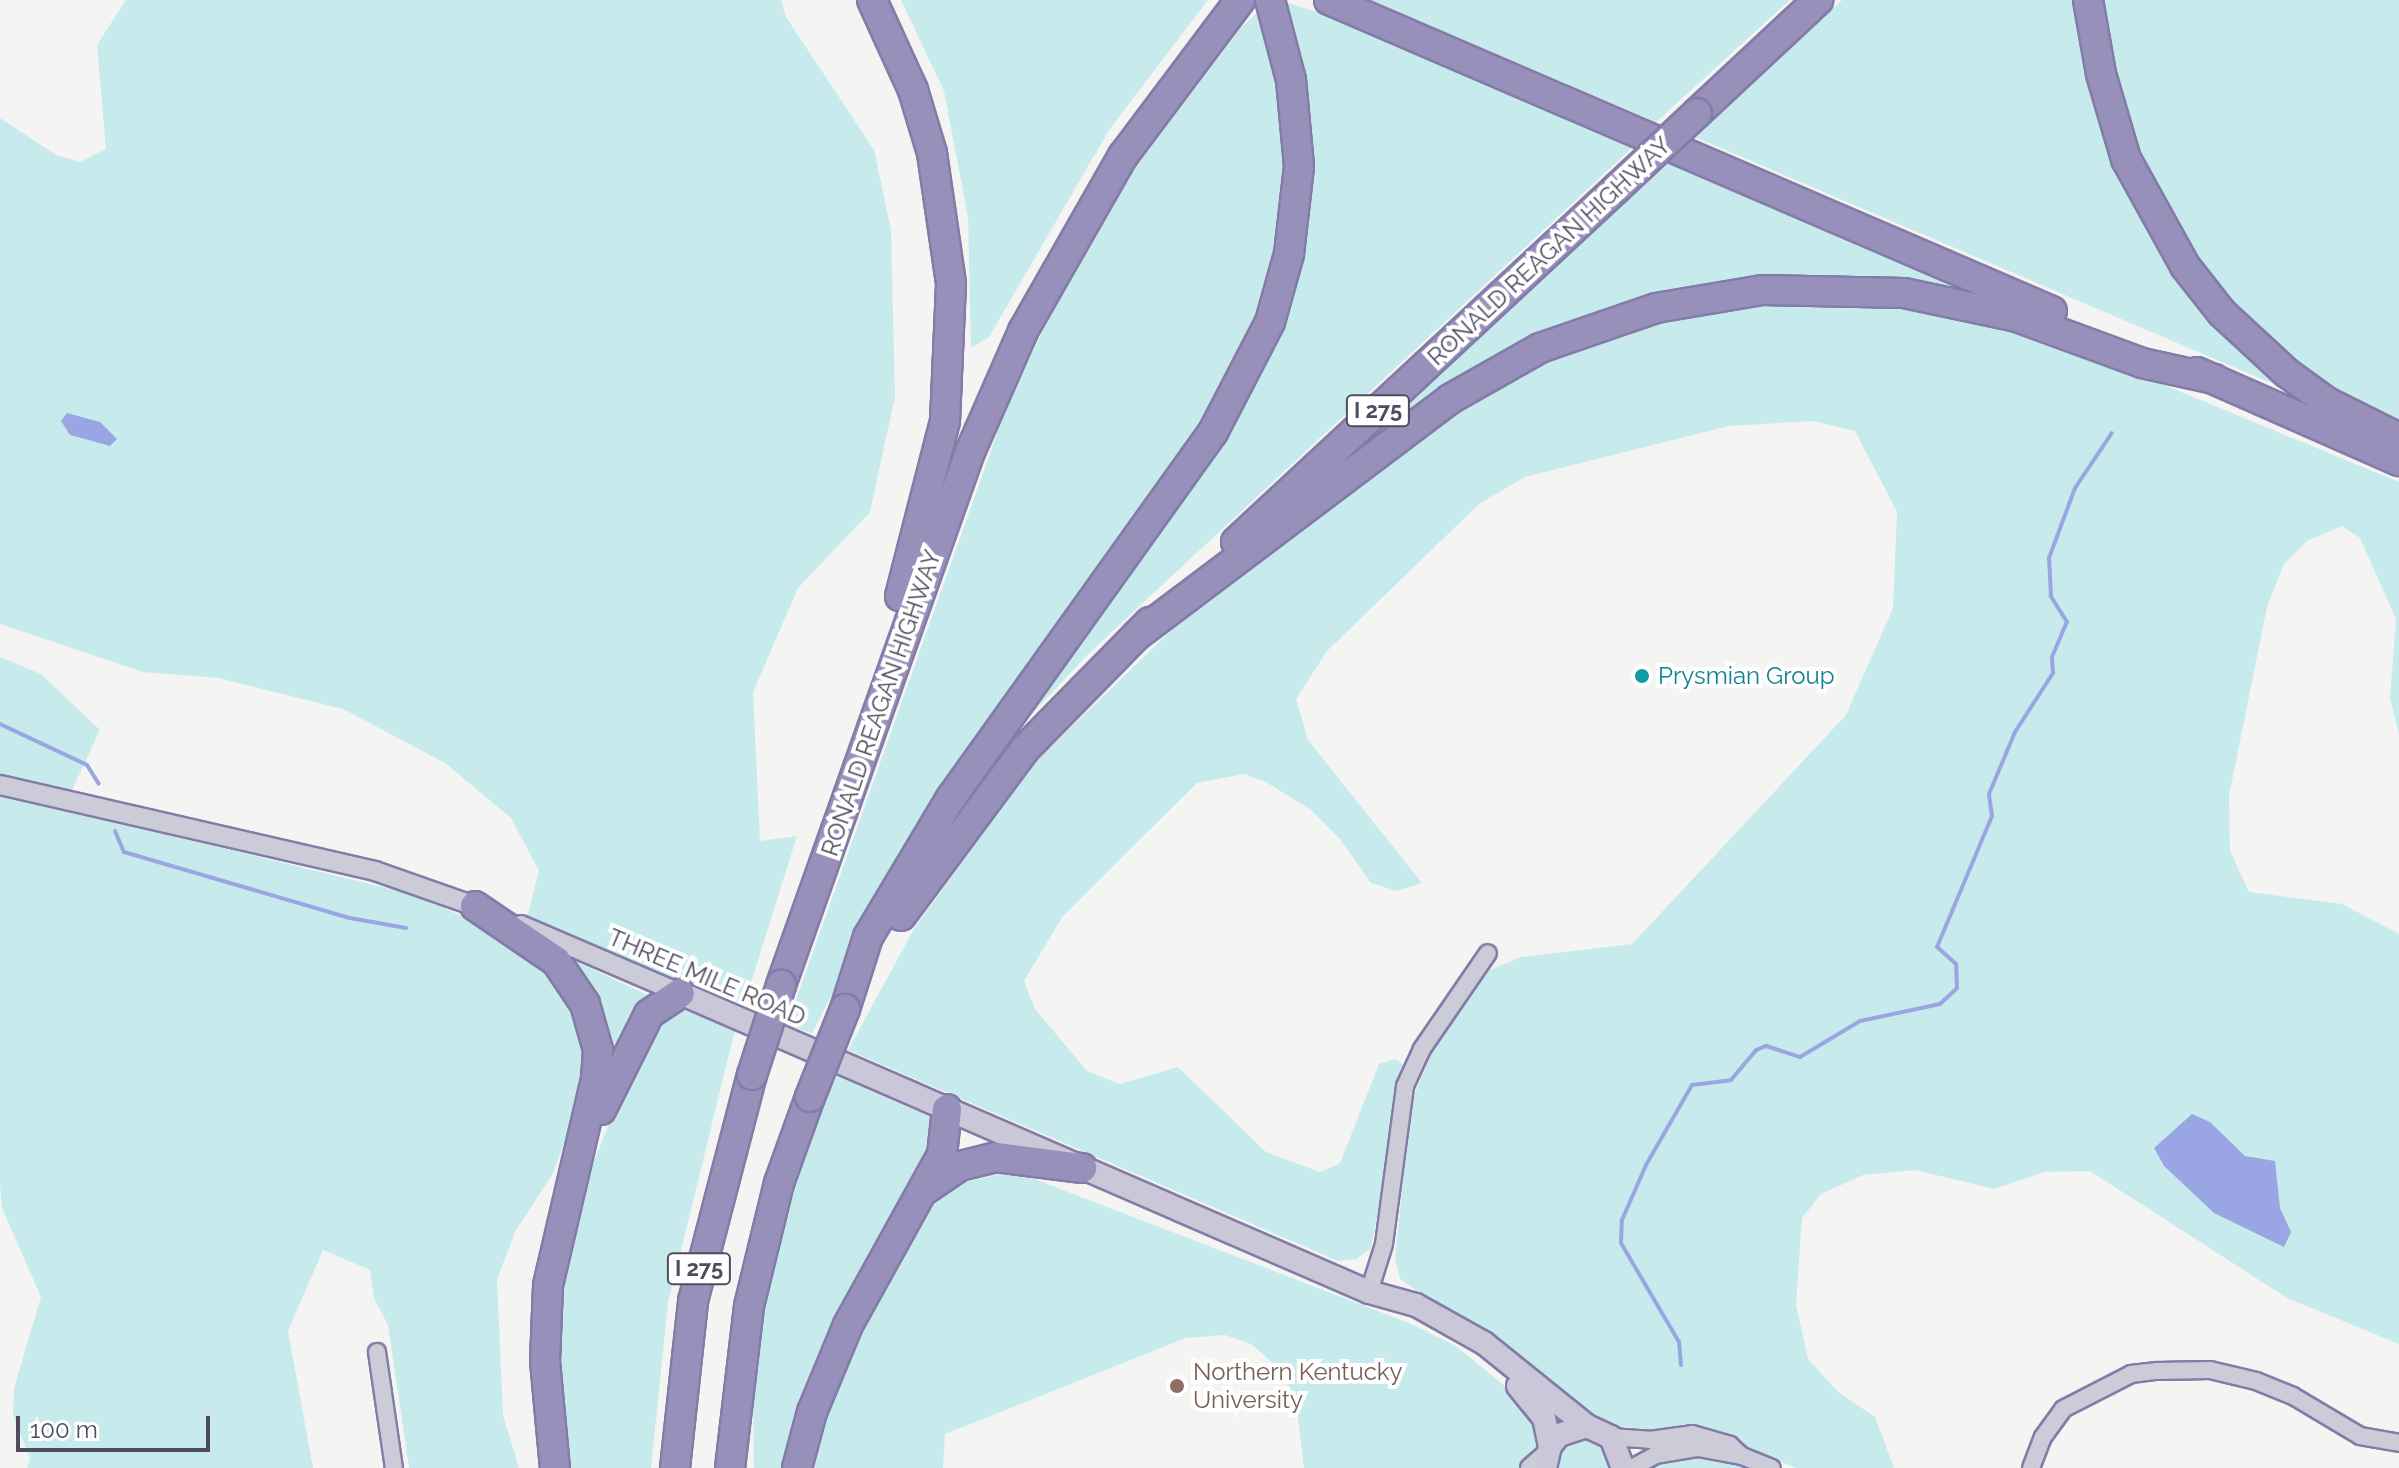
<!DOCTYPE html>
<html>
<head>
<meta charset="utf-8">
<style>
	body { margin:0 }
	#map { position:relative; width:2399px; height:1468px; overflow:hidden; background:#f4f4f3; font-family:Raleway,sans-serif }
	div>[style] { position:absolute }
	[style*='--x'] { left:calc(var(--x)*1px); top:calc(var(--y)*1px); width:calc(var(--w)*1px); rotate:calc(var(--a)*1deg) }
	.green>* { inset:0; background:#c7ebec }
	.water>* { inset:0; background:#9aa6e4 }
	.stream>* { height:4px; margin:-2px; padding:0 2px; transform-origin:2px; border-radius:2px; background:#9aa6e4 }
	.roads { filter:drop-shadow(2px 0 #827ca7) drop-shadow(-2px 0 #827ca7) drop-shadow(0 2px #827ca7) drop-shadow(0 -2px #827ca7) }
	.minor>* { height:16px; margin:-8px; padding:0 8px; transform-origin:8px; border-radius:8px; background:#cccbd8 }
	.tertiary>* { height:18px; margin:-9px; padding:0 9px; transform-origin:9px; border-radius:9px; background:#cccbd8 }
	.secondary>* { height:22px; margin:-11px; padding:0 11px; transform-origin:11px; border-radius:11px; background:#cac8d8 }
	.motorway>* { height:28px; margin:-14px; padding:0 14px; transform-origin:14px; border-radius:14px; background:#9690bb }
	.bridges { filter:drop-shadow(2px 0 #827ca7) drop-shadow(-2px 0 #827ca7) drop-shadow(0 2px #827ca7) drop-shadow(0 -2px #827ca7) }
	.motorway-bridge>* { height:28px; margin:-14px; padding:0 14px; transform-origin:14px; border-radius:14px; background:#9690bb }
	.dots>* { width:22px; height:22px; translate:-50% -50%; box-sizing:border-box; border:4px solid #fff; border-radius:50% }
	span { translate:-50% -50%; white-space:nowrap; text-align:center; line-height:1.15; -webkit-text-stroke:8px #fff; paint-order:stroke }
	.shield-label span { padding:2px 6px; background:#fff; border:2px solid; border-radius:6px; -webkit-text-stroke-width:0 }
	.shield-label { font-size:22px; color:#4e4c5e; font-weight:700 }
	.street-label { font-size:24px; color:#4e4c5e }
	.culture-label { font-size:24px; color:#0d838f }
	.left { translate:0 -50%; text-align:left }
	.education-label { font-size:24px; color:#785e54 }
	.scale { position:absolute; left:16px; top:1416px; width:194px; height:36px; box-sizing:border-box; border:4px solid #4e4c5e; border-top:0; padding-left:10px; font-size:24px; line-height:28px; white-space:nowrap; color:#4e4c5e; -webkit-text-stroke:6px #fff; paint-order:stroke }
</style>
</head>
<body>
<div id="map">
	<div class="green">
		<div style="clip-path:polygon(126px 0,781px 0,786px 17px,874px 150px,891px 230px,895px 397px,870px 512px,798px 588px,753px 692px,760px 841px,797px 836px,743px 1008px,527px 917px,539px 871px,511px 818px,445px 763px,343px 709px,218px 678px,143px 672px,0 624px,0 118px,56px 155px,80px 162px,106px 149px,97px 45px)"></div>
		<div style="clip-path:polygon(901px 0,1208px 0,1109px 130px,989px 337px,971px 348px,968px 218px,944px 91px)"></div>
		<div style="clip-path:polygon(1280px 0,1362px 27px,1636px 144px,1088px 654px,986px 763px,1182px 501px,1266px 360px,1304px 255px,1310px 176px)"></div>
		<div style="clip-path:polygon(1370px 0,1790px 0,1656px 122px)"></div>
		<div style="clip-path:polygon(1842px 0,2078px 0,2152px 230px,2313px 401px,1695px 137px)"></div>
		<div style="clip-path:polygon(2096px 0,2399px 0,2399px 429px,2303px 375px,2218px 296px,2136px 158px)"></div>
		<div style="clip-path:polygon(1264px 6px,1278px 54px,1289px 163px,1277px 272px,1240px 368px,874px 914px,812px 1033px,787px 1025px,1009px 400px,1065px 286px,1137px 165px,1241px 28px)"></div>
		<div style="clip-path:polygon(1670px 159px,2006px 304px,1693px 289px,1385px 434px,1383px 428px)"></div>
		<div style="clip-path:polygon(1802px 297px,1971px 316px,2169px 387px,2399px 482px,2399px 735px,2390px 698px,2396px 619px,2360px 538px,2342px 526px,2307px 541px,2284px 564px,2267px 607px,2229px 796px,2230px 851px,2249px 892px,2342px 904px,2399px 934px,2399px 1344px,2287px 1298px,2090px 1171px,2044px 1172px,1994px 1189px,1915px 1170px,1863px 1175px,1821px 1194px,1802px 1218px,1796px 1304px,1808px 1359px,1837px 1391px,1875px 1417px,1894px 1468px,1796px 1468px,1720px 1435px,1610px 1426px,1400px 1279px,1395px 1259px,1411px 1103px,1438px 1038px,1490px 970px,1521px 957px,1632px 944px,1846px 715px,1893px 608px,1897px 512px,1855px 431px,1813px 421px,1729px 426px,1525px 477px,1479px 504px,1327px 651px,1296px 699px,1308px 740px,1422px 883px,1397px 891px,1371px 883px,1340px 839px,1311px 810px,1266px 782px,1244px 774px,1197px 783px,1063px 916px,1024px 981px,1035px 1009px,1087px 1071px,1120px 1084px,1178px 1067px,1266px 1152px,1320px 1172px,1340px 1163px,1379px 1064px,1395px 1059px,1405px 1066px,1371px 1248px,1356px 1259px,1338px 1261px,848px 1050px,914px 929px,1032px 765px,1209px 594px,1401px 443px,1515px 369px,1671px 314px)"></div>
		<div style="clip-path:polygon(0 657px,41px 674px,100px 730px,72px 790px,0 774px)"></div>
		<div style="clip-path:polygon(0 794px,419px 896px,489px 929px,562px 982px,586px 1039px,585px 1088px,552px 1175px,516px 1230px,497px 1279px,503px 1415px,519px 1468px,409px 1468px,388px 1325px,374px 1298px,370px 1270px,323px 1250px,288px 1331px,313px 1468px,27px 1468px,30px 1458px,13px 1416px,14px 1388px,41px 1297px,2px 1208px,0 1183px)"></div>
		<div style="clip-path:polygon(568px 958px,652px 997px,601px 1090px)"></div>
		<div style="clip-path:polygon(678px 1007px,735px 1030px,668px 1303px,651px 1468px,564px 1468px,556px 1369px,565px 1265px,582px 1191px,647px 1029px)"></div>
		<div style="clip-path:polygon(837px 1076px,938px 1120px,933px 1155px,789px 1468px,754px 1468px,753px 1405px,769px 1269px,807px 1145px)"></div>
		<div style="clip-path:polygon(1004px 1173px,1029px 1177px,1409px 1323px,1456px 1346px,1535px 1411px,1541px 1432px,1536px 1452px,1519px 1468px,1304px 1468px,1296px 1402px,1281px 1370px,1251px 1344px,1225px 1335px,1186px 1338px,945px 1434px,943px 1468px,814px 1468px,822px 1426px,887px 1272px,930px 1206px,962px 1183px)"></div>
		<div style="clip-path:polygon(1582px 1437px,1605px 1447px,1611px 1468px,1557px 1468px,1566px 1444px)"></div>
		<div style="clip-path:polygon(1691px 1454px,1743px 1466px,1747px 1468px,1651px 1468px)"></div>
	</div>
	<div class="water">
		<div style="clip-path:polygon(67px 413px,100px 422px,117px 439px,110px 446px,70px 435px,61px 421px)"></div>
		<div style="clip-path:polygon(2192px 1114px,2210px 1122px,2245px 1156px,2275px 1161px,2280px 1208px,2291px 1232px,2284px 1247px,2214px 1213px,2164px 1166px,2154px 1148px)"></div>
	</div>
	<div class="stream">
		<div style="--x:0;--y:724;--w:96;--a:25.2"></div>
		<div style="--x:87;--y:765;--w:22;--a:58"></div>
		<div style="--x:115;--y:831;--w:23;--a:67"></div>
		<div style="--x:124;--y:852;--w:235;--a:16.3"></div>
		<div style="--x:350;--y:918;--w:57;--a:10.1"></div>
		<div style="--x:1681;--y:1365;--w:23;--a:-95"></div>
		<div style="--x:1679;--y:1342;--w:115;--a:-120.4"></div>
		<div style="--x:1621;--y:1243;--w:23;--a:-88"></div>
		<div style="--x:1622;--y:1220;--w:60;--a:-66.4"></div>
		<div style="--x:1646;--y:1165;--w:92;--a:-60.1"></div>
		<div style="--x:1692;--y:1085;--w:39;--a:-7"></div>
		<div style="--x:1731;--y:1080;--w:39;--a:-50"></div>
		<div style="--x:1756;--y:1050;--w:11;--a:-22"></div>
		<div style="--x:1766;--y:1046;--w:36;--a:18"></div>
		<div style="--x:1800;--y:1057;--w:70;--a:-31"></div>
		<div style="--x:1860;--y:1021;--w:82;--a:-12"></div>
		<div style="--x:1940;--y:1004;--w:23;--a:-43"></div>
		<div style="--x:1957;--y:988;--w:24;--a:-92"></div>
		<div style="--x:1956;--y:964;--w:25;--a:-138"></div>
		<div style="--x:1937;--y:947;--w:142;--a:-67.2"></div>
		<div style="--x:1992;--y:816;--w:22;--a:-98"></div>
		<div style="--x:1989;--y:794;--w:67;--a:-67.2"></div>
		<div style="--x:2015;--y:732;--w:70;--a:-57.2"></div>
		<div style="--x:2053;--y:673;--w:16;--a:-94"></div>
		<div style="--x:2052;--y:657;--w:38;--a:-67"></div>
		<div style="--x:2067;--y:622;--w:31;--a:-122"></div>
		<div style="--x:2051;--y:596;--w:38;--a:-93"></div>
		<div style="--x:2049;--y:558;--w:75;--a:-69.6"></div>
		<div style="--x:2075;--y:488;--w:66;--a:-56.1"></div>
	</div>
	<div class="roads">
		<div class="minor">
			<div style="--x:1369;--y:1292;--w:50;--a:-72.6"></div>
			<div style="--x:1384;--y:1244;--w:159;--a:-82.4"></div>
			<div style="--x:1405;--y:1086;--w:41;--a:-65.3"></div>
			<div style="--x:1422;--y:1049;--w:116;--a:-55.5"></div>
			<div style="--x:377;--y:1352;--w:117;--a:81.7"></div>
			<div style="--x:1611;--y:1437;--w:39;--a:4"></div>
			<div style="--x:1650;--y:1440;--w:42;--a:-8.1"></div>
			<div style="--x:1692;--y:1434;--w:40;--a:16"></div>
			<div style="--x:1730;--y:1445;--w:16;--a:43"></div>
			<div style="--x:1632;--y:1468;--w:26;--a:-29"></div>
			<div style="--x:1655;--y:1455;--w:44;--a:-9.2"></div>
			<div style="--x:1698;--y:1448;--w:45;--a:10.3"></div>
			<div style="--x:1742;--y:1456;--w:32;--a:22"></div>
			<div style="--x:2031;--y:1468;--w:33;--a:-69"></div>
			<div style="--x:2043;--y:1437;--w:34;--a:-54"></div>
			<div style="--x:2063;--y:1409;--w:76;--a:-27.2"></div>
			<div style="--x:2131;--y:1374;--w:26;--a:-7"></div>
			<div style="--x:2157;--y:1371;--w:53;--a:-1.1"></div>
			<div style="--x:2210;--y:1370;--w:47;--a:13.4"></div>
			<div style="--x:2256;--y:1381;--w:40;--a:22"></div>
			<div style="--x:2293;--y:1396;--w:78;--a:30.8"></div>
			<div style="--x:2360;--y:1436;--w:40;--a:10"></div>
		</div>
		<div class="tertiary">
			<div style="--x:0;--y:785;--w:385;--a:12.9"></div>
			<div style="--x:375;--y:871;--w:114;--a:19.4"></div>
			<div style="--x:521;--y:925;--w:173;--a:23.2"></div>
			<div style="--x:1530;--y:1468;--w:21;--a:-41"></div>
		</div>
		<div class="secondary">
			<div style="--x:680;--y:993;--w:751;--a:23.46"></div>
			<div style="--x:1369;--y:1292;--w:49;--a:15.5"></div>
			<div style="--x:1416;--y:1305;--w:78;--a:29.2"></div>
			<div style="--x:1484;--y:1343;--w:132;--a:38.9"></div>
			<div style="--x:1518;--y:1386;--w:41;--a:50.9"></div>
			<div style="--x:1544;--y:1418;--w:29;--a:78"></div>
			<div style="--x:1545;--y:1468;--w:23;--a:-77"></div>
			<div style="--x:1550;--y:1446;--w:14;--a:-51"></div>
			<div style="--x:1559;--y:1435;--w:29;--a:-18"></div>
			<div style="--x:1587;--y:1426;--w:26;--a:25"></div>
			<div style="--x:1611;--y:1437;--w:33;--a:69"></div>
		</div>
		<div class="motorway">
			<div style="--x:872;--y:0;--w:99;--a:65.5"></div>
			<div style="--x:913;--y:90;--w:66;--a:73.2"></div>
			<div style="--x:932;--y:153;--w:132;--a:81.7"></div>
			<div style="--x:951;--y:284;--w:137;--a:92.5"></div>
			<div style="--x:945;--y:421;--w:181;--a:104.4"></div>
			<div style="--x:1329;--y:0;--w:787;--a:23.28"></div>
			<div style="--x:2088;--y:0;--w:75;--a:80"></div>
			<div style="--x:2101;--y:74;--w:89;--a:73.6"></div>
			<div style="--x:2126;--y:159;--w:122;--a:61.1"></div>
			<div style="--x:2185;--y:266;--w:60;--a:51.8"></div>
			<div style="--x:2222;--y:313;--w:88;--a:42.7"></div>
			<div style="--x:2287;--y:373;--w:49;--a:35.9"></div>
			<div style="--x:2327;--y:402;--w:80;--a:26.6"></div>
			<div style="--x:1697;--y:113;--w:166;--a:-43"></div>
			<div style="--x:2197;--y:372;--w:221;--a:23.8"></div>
			<div style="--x:1236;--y:542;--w:521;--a:-42.9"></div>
			<div style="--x:1137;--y:635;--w:392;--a:-37"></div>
			<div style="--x:1450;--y:399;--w:103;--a:-29.5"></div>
			<div style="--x:1540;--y:348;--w:123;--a:-19"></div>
			<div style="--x:1656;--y:308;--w:108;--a:-9.6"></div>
			<div style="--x:1762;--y:290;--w:142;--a:1.2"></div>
			<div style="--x:1904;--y:293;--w:116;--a:12"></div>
			<div style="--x:2017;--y:317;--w:133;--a:20.2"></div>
			<div style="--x:2142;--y:363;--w:74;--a:12.5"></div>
			<div style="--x:475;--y:906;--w:98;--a:34.2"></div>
			<div style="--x:556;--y:961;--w:52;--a:56"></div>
			<div style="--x:585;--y:1004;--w:48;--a:74.2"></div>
			<div style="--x:598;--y:1050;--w:29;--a:94"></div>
			<div style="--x:596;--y:1079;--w:212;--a:103.1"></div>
			<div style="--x:548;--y:1286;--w:75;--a:92.3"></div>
			<div style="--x:545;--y:1361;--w:107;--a:84.7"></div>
			<div style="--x:901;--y:916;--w:208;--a:-53.4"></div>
			<div style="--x:1025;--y:749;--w:178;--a:-45.5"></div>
			<div style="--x:781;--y:985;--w:566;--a:-70.48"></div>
			<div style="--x:970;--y:452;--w:132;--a:-66.3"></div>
			<div style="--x:1023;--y:331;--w:202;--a:-60.3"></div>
			<div style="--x:1123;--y:156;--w:195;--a:-53.1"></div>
			<div style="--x:845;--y:1009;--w:76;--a:-72.3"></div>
			<div style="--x:868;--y:937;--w:162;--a:-59.2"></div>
			<div style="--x:951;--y:798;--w:450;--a:-54.4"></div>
			<div style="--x:1213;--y:432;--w:124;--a:-62.6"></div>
			<div style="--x:1270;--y:322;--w:71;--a:-74.4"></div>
			<div style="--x:1289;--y:254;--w:89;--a:-83.5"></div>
			<div style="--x:1299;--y:166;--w:86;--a:-95.3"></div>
			<div style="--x:1291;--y:80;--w:83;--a:-104.7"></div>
			<div style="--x:601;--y:1110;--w:107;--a:-63.4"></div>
			<div style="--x:649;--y:1014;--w:37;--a:-34"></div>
			<div style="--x:926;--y:1189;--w:41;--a:-34.1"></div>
			<div style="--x:960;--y:1166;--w:37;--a:-14"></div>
			<div style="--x:996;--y:1157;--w:87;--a:7.3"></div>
			<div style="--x:675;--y:1468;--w:168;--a:-83.8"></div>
			<div style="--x:693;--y:1301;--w:234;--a:-75.4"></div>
			<div style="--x:730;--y:1468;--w:163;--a:-83.3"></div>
			<div style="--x:749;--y:1306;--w:127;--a:-76.3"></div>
			<div style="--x:779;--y:1183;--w:91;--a:-70.2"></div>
			<div style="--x:797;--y:1468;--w:58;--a:-75"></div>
			<div style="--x:812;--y:1412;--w:94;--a:-67.5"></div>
			<div style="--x:848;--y:1325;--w:194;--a:-61.1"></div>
			<div style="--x:942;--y:1155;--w:46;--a:-83.8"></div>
		</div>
	</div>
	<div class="bridges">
		<div class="motorway-bridge">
			<div style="--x:1618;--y:187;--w:108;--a:-43.1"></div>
			<div style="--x:752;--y:1075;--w:95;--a:-72.1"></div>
			<div style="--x:810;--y:1097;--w:95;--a:-68.3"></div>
		</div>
	</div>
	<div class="dots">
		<div style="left:1642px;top:676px;background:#0f9aa8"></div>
		<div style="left:1177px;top:1386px;background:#8d6e63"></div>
	</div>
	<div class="shield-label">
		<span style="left:1378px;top:411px">I 275</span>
		<span style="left:699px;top:1269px">I 275</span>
	</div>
	<div class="street-label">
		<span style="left:1549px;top:251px;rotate:-43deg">RONALD REAGAN HIGHWAY</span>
		<span style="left:881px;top:703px;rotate:-71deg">RONALD REAGAN HIGHWAY</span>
		<span style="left:707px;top:977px;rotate:23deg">THREE MILE ROAD</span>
	</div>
	<div class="culture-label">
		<span class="left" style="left:1658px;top:676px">Prysmian Group</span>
	</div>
	<div class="education-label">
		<span class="left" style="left:1193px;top:1386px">Northern Kentucky<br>University</span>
	</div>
	<div class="scale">100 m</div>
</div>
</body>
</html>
